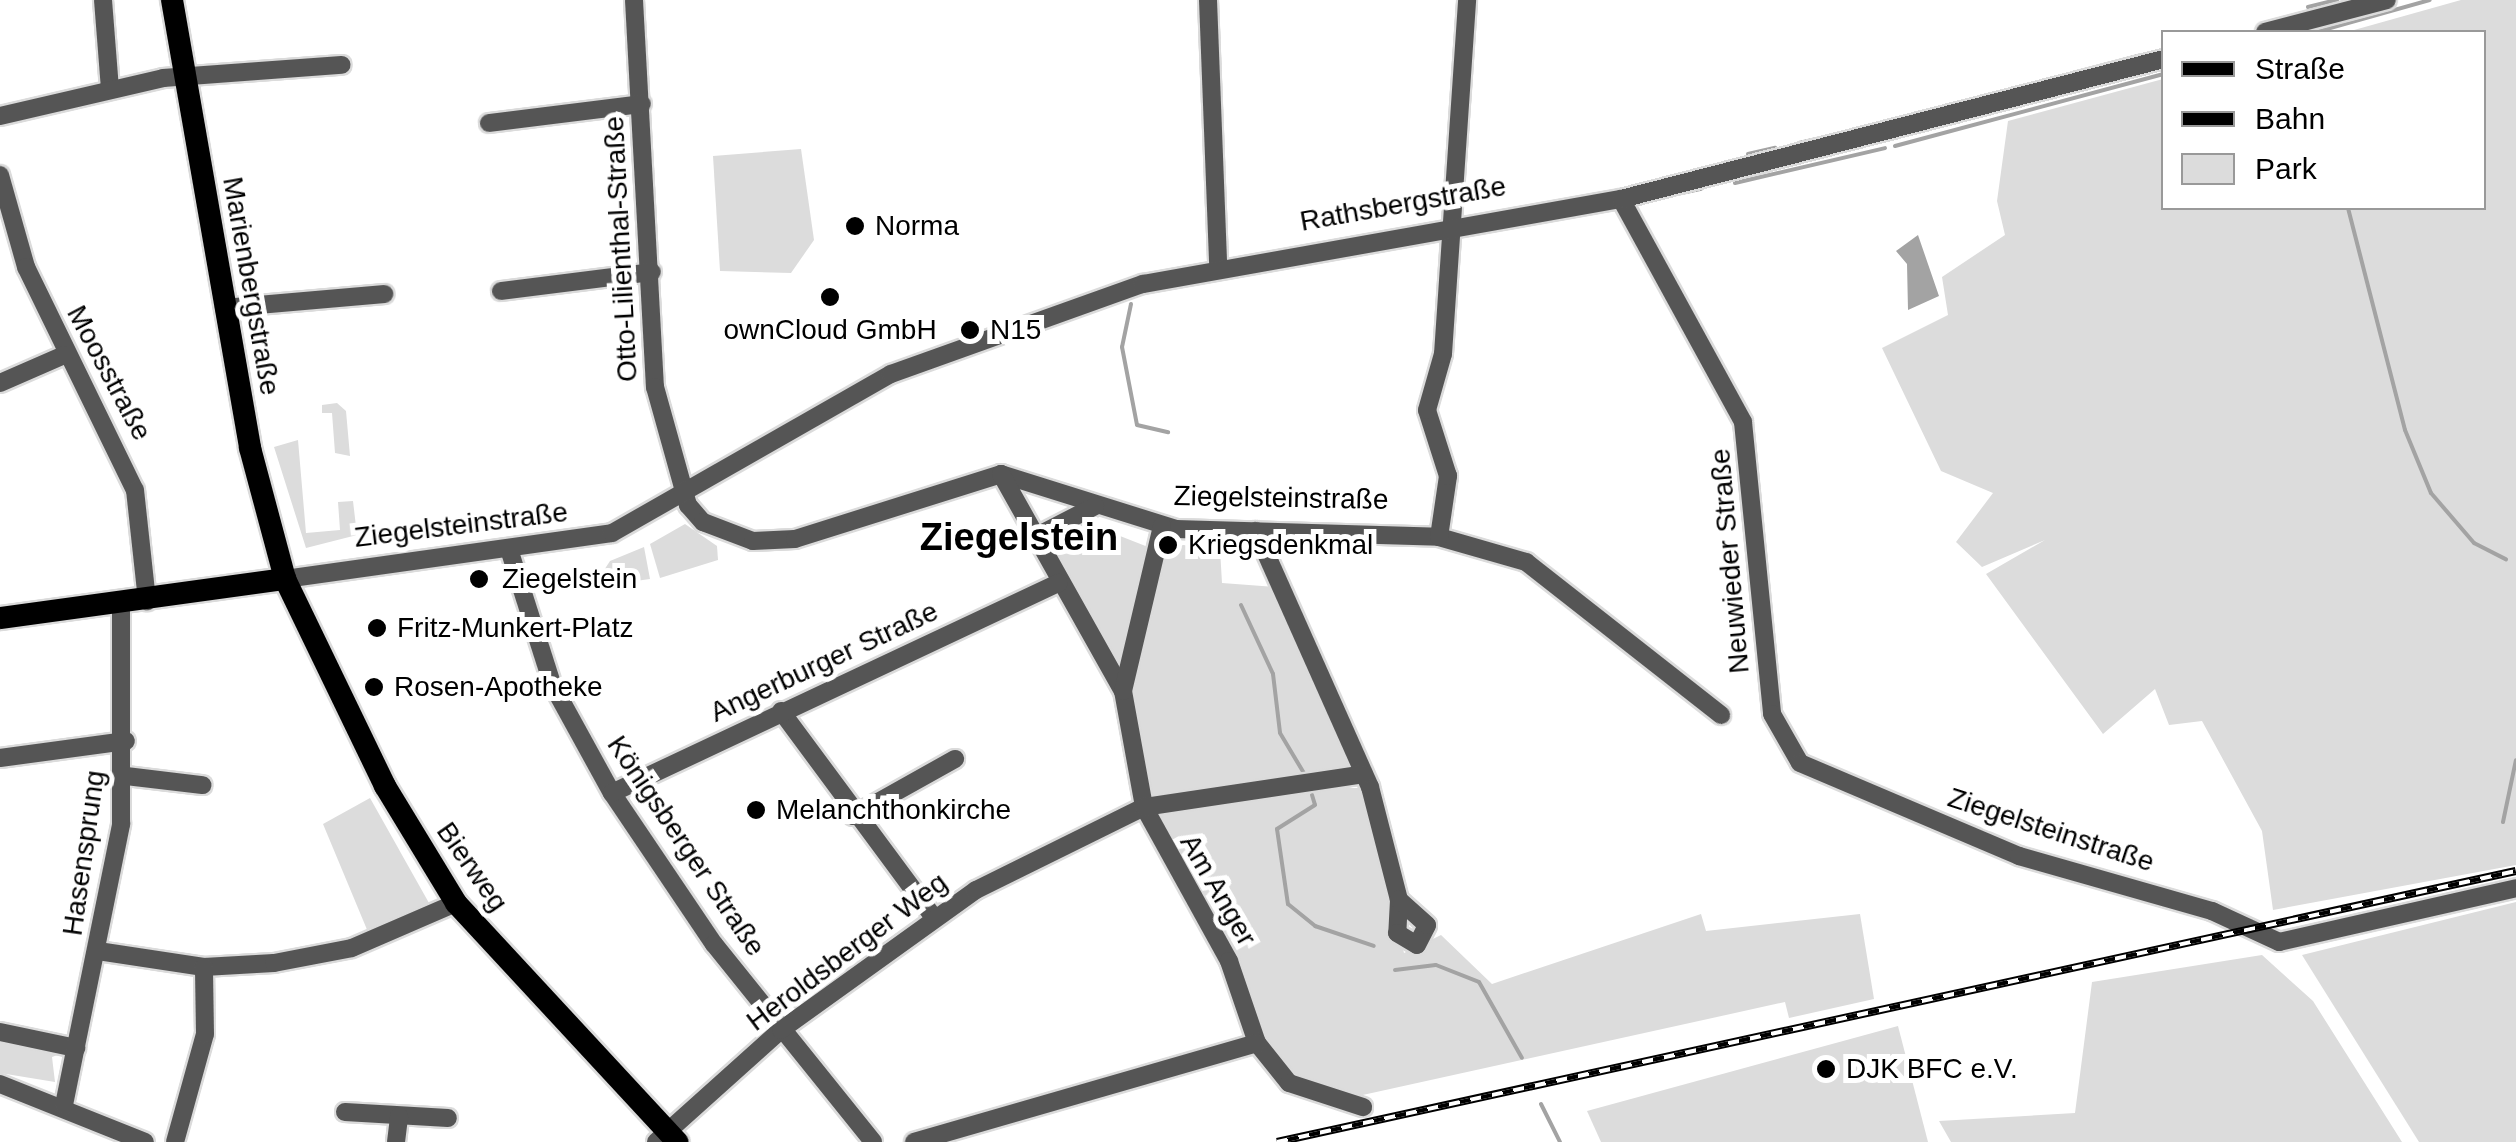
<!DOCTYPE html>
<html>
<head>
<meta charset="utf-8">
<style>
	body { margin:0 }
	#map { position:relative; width:2516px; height:1142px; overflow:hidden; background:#fff; font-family:Arial,sans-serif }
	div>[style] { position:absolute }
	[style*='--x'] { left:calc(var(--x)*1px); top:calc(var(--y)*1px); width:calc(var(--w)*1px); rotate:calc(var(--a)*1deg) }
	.green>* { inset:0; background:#dcdcdc }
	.water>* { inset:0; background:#a3a3a3 }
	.stream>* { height:4px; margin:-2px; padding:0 2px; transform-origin:2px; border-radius:2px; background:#a3a3a3 }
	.roads { filter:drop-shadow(2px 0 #dbdbdb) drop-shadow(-2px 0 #dbdbdb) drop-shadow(0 2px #dbdbdb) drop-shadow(0 -2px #dbdbdb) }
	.minor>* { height:18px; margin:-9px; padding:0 9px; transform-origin:9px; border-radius:9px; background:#555 }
	.major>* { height:22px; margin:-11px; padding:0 11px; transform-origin:11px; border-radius:11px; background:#000 }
	.rail>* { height:8px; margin-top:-4px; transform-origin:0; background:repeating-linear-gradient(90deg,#fff 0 11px,#000 0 22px); box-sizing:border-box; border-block:2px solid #000 }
	.dots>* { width:28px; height:28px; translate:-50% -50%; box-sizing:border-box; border:5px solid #fff; border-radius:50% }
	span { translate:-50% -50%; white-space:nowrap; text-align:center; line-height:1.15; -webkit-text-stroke:10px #fff; paint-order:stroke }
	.street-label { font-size:28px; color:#000 }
	.poi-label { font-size:28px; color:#000 }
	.left { translate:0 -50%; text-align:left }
	.district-label { font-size:38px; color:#000; font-weight:700 }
	.legend { position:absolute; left:2161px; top:30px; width:325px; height:180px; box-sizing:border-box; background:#fff; border:2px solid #999; margin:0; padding:12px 18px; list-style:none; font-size:30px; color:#000 }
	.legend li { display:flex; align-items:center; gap:20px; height:50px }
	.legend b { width:50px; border:2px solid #999 }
</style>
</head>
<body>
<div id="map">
	<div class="green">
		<div style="clip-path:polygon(2461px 0,2516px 0,2516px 865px,2273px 910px,2262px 831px,2202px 721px,2169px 725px,2155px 689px,2103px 734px,1986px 574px,2045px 540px,1982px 567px,1956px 542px,1993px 493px,1941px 471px,1882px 348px,1948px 315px,1942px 277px,2005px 235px,1997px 201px,2008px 121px,2163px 79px,2164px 208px,2484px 208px,2484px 32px,2347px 32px)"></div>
		<div style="clip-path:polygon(801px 149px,814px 240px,791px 273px,720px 271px,713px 156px)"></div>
		<div style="clip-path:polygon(337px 403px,346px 411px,350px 456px,335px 453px,332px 413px,322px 413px,322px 405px)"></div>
		<div style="clip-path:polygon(298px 440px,306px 533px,340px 530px,338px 502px,353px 501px,357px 535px,306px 548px,274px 447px)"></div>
		<div style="clip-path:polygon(1082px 521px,1148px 547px,1119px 671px,1042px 538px)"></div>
		<div style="clip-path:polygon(685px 524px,717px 546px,718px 560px,660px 578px,650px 544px)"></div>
		<div style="clip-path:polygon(1183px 545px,1220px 549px,1222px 583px,1275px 587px,1349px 765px,1344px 771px,1151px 796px,1134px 691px,1166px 552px)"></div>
		<div style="clip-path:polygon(644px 547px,650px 579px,593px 587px,610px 561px)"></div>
		<div style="clip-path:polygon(1330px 788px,1362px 788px,1404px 953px,1441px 935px,1492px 984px,1701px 914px,1706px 931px,1860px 914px,1874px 999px,1789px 1018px,1785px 1002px,1340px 1100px,1287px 1077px,1263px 1042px,1155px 811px)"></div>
		<div style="clip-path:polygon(370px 798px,429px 903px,368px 932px,323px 824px)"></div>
		<div style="clip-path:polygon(2516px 902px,2516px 1142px,2419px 1142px,2302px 955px)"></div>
		<div style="clip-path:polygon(2262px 955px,2313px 1001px,2402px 1142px,1951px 1142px,1939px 1121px,2075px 1113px,2092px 982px)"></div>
		<div style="clip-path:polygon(1898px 1026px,1928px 1142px,1601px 1142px,1587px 1111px)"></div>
		<div style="clip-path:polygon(0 1040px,63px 1053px,52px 1057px,55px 1082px,0 1073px)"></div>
	</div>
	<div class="water">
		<div style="clip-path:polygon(1918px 235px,1939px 296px,1908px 310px,1907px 264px,1896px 251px)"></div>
	</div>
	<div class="stream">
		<div style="--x:2308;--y:7;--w:30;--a:-14"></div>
		<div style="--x:2316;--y:32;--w:118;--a:-15.7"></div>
		<div style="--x:2073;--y:73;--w:70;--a:-14.8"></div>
		<div style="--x:1799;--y:143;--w:37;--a:-13"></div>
		<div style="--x:1895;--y:146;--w:278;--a:-15"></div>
		<div style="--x:1748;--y:154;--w:28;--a:-13"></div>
		<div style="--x:1735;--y:183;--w:154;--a:-13.1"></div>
		<div style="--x:1672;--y:195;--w:30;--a:-12"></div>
		<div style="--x:2348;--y:208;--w:229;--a:75.6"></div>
		<div style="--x:2405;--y:430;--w:68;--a:67.6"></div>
		<div style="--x:2431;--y:493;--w:66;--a:49.3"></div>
		<div style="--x:2474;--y:543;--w:36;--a:27"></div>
		<div style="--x:1131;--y:304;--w:44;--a:101.8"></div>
		<div style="--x:1122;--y:347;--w:79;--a:79.1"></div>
		<div style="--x:1137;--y:425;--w:32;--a:13"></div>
		<div style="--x:1241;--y:605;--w:76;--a:65.1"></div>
		<div style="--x:1273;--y:674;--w:59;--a:83.2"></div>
		<div style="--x:1280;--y:733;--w:49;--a:59.2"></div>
		<div style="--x:1312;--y:795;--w:10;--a:73"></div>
		<div style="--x:1315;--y:805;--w:45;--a:147.7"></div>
		<div style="--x:1277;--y:829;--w:76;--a:81.7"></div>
		<div style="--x:1288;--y:904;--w:35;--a:39"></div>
		<div style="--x:1315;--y:926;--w:62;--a:18.7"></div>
		<div style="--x:2503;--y:822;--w:63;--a:-78.2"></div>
		<div style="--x:1395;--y:970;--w:41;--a:-7"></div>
		<div style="--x:1436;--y:965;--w:46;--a:21.6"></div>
		<div style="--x:1479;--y:982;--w:87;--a:60.5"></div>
		<div style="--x:1541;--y:1104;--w:42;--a:63.4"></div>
	</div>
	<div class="roads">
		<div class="minor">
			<div style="--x:103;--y:0;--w:89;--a:85.5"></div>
			<div style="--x:634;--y:0;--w:388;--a:86.9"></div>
			<div style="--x:655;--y:387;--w:123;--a:74.4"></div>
			<div style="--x:688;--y:505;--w:23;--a:49"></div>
			<div style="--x:703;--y:522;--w:53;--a:20.8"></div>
			<div style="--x:753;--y:541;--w:42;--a:-2.7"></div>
			<div style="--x:795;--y:539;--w:216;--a:-17.5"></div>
			<div style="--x:1001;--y:474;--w:183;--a:17.4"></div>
			<div style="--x:1176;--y:529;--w:263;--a:1.7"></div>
			<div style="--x:1439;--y:537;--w:91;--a:16"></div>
			<div style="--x:1526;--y:562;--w:248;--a:38.1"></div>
			<div style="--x:1208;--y:0;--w:266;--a:87.8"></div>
			<div style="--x:2265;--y:32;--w:126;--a:-14.7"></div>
			<div style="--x:0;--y:116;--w:167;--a:-13.1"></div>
			<div style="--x:163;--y:78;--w:179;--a:-4.2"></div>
			<div style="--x:489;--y:123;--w:154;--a:-7.1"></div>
			<div style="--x:0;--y:175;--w:96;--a:74.2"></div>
			<div style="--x:26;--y:267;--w:248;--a:64"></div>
			<div style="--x:135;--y:490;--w:112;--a:83.8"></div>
			<div style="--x:1621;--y:199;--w:254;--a:61.3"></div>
			<div style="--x:1743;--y:422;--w:293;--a:84.3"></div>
			<div style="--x:1772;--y:714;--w:56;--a:60.3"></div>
			<div style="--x:1800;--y:763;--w:238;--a:23"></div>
			<div style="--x:2019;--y:856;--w:201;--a:15.9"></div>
			<div style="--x:2212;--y:911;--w:74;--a:24.8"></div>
			<div style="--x:2279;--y:942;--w:243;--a:-12.8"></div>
			<div style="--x:501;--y:291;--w:152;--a:-7.2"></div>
			<div style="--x:224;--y:308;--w:161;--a:-5"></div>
			<div style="--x:0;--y:383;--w:70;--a:-23.6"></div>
			<div style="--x:1001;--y:474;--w:249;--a:60.7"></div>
			<div style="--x:1123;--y:691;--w:118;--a:79.7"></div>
			<div style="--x:1144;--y:807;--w:176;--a:61.1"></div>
			<div style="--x:1229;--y:961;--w:87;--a:71.1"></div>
			<div style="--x:1257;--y:1043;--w:51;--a:51.3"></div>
			<div style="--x:1289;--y:1083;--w:78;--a:18"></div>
			<div style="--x:1256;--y:531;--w:280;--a:66"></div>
			<div style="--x:1370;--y:787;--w:117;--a:75.6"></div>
			<div style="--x:1399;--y:900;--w:33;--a:93"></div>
			<div style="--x:1397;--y:933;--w:23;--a:31"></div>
			<div style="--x:1417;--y:945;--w:22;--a:-63"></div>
			<div style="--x:1427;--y:925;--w:38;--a:-138"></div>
			<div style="--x:1439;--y:537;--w:62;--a:-81.6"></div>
			<div style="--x:1448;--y:476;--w:69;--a:-107.7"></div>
			<div style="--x:1427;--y:410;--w:58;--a:-74.1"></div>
			<div style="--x:1443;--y:354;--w:355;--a:-86.1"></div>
			<div style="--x:1033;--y:538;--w:70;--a:-27.3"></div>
			<div style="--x:509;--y:549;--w:142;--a:72.3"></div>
			<div style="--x:552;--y:684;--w:124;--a:61.2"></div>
			<div style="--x:612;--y:793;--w:182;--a:56"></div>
			<div style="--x:714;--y:944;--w:254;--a:51.2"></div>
			<div style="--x:285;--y:579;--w:330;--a:-8"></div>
			<div style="--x:612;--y:533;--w:321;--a:-29.7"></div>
			<div style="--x:891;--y:374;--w:268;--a:-19.7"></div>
			<div style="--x:1143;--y:284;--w:485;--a:-10.1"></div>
			<div style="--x:1621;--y:199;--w:561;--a:-14.46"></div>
			<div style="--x:1123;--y:691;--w:170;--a:-76.7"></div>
			<div style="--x:781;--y:711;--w:254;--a:53.5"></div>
			<div style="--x:0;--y:758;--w:127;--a:-7.7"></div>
			<div style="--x:126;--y:776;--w:77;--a:6.8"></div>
			<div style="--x:612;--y:793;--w:494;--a:-25.2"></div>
			<div style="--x:853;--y:816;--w:117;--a:-29.2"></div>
			<div style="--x:98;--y:951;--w:107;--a:8.6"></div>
			<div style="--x:204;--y:967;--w:70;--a:-3.3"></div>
			<div style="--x:274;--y:963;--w:79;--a:-10.9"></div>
			<div style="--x:352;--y:948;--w:113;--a:-23.4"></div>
			<div style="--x:0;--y:1032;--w:78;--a:11.9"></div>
			<div style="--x:0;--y:1084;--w:156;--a:21.8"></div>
			<div style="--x:64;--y:1105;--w:287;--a:-78.5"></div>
			<div style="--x:121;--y:824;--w:219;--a:-90"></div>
			<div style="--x:345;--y:1112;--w:103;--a:3.3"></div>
			<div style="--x:175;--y:1142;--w:112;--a:-74.5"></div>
			<div style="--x:205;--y:1034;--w:67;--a:-90.9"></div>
			<div style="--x:396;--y:1142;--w:26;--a:-83"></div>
			<div style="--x:656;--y:1142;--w:168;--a:-41.9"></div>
			<div style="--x:781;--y:1030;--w:240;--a:-35.7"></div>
			<div style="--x:976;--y:890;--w:187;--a:-26.3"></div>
			<div style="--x:1144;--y:807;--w:222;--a:-8.5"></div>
			<div style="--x:914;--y:1142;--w:357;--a:-16.1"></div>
		</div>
		<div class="major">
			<div style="--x:172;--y:0;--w:455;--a:80.1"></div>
			<div style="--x:250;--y:448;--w:136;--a:75"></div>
			<div style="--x:285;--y:579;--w:230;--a:64.2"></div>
			<div style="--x:385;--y:786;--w:137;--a:58.7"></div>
			<div style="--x:456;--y:903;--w:326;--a:47.2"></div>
			<div style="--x:0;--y:618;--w:288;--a:-7.8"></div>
		</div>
	</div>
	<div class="rail">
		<div style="--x:1277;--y:1142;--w:1268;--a:-12.34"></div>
	</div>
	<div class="dots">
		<div style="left:855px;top:226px;background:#000"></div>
		<div style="left:830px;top:297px;background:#000"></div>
		<div style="left:970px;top:330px;background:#000"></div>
		<div style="left:1168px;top:545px;background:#000"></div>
		<div style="left:479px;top:579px;background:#000"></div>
		<div style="left:377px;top:628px;background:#000"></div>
		<div style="left:374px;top:687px;background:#000"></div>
		<div style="left:756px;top:810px;background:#000"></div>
		<div style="left:1826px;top:1069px;background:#000"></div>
	</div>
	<div class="street-label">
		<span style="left:1403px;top:204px;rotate:-10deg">Rathsbergstraße</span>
		<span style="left:621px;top:249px;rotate:-93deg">Otto-Lilienthal-Straße</span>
		<span style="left:251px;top:286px;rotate:80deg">Marienbergstraße</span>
		<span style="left:109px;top:373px;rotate:62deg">Moosstraße</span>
		<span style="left:1281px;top:498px;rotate:1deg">Ziegelsteinstraße</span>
		<span style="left:461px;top:525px;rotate:-7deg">Ziegelsteinstraße</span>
		<span style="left:1730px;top:561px;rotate:-95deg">Neuwieder Straße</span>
		<span style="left:824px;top:662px;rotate:-25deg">Angerburger Straße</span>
		<span style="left:2051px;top:830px;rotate:18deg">Ziegelsteinstraße</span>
		<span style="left:686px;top:846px;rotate:56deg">Königsberger Straße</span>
		<span style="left:84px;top:853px;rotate:-82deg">Hasensprung</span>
		<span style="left:472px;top:867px;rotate:55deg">Bierweg</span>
		<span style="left:1218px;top:890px;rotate:60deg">Am Anger</span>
		<span style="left:847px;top:952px;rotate:-37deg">Heroldsberger Weg</span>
	</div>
	<div class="poi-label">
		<span class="left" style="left:875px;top:226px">Norma</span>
		<span style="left:830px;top:330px">ownCloud GmbH</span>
		<span class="left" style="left:990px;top:330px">N15</span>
		<span class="left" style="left:1188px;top:545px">Kriegsdenkmal</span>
		<span class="left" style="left:502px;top:579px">Ziegelstein</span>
		<span class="left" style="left:397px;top:628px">Fritz-Munkert-Platz</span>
		<span class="left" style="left:394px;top:687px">Rosen-Apotheke</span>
		<span class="left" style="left:776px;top:810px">Melanchthonkirche</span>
		<span class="left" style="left:1846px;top:1069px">DJK BFC e.V.</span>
	</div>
	<div class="district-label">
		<span style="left:1019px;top:538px">Ziegelstein</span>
	</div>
	<ul class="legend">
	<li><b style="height:12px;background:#000"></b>Straße</li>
	<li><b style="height:12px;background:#000"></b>Bahn</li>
	<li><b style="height:28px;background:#dcdcdc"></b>Park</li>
	</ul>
</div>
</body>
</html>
